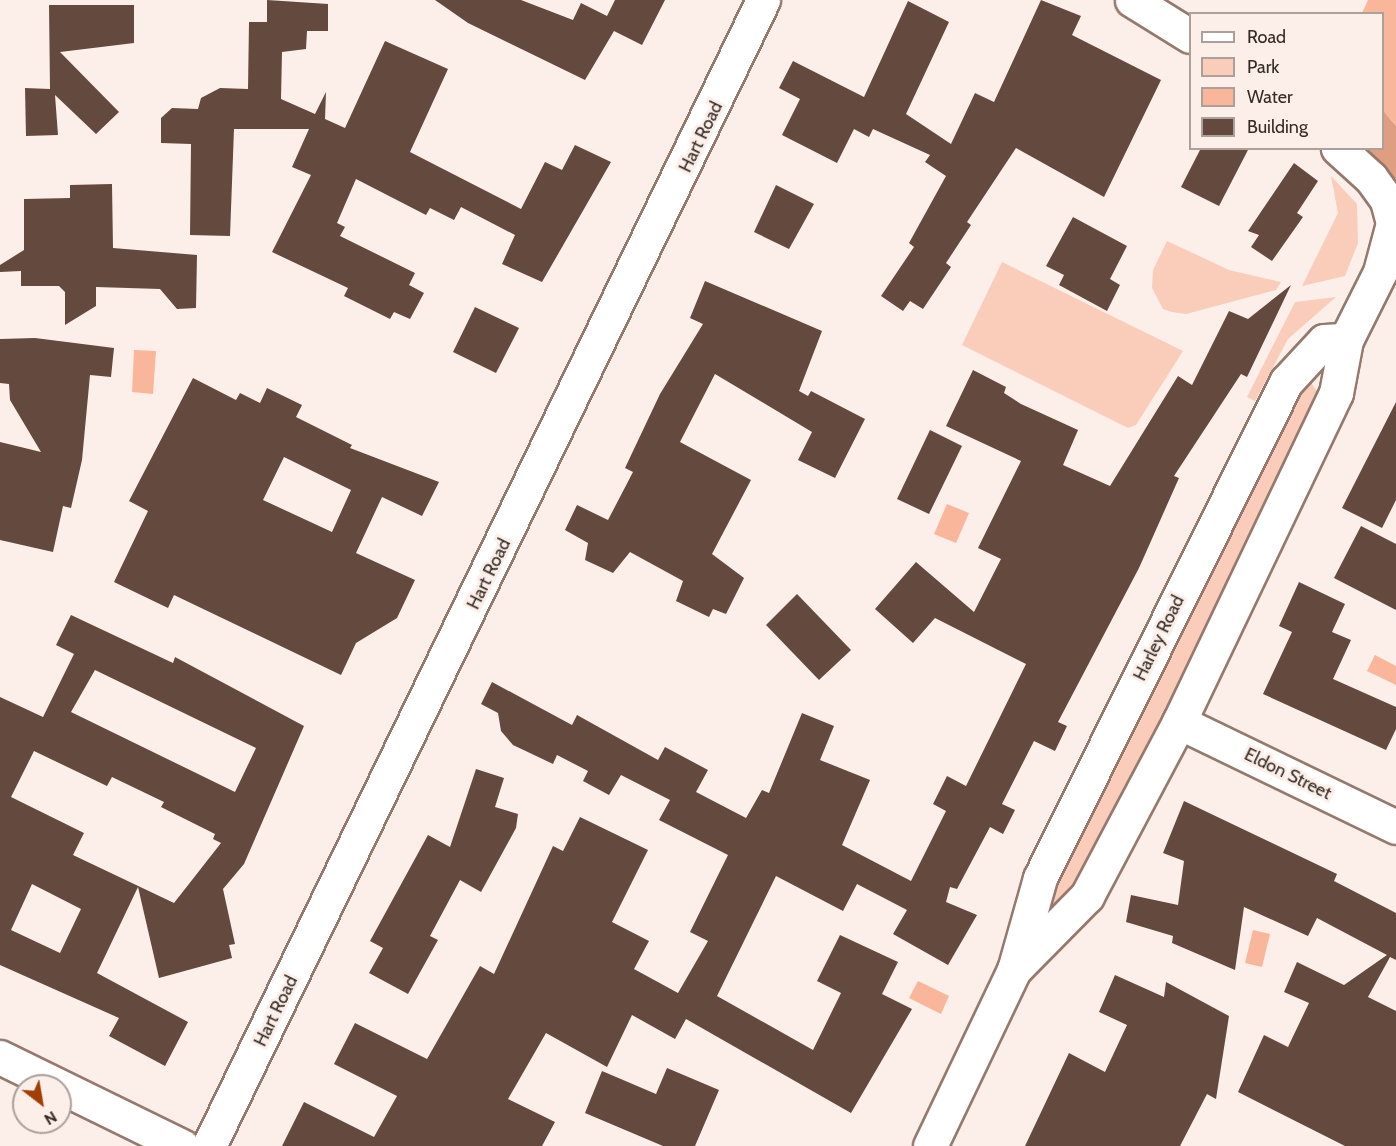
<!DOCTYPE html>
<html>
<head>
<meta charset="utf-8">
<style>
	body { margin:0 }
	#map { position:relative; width:1396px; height:1146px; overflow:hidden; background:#fcefe9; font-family:Cabin,sans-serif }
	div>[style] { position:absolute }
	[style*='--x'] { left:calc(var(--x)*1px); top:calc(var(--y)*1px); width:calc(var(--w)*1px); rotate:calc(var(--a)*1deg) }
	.green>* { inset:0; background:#faccba }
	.forest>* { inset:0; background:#df9d82 }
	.water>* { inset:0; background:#fab69b }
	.building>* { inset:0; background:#63493e }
	.roads { filter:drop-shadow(2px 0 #95796d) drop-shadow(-2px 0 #95796d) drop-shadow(0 2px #95796d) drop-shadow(0 -2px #95796d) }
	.minor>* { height:33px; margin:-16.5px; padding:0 16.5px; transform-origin:16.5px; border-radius:16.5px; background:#fff }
	.tertiary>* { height:33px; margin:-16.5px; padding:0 16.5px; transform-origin:16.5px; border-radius:16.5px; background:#fff }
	span { translate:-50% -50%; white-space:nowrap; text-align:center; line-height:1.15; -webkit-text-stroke:6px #fcefe9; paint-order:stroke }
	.street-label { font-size:18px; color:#342924 }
	.legend { position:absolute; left:1189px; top:12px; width:195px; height:138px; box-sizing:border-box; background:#fcefe9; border:2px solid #aca09a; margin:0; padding:8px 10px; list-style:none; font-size:18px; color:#342924 }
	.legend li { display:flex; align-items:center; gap:12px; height:30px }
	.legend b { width:30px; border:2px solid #aca09a }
	.north { position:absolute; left:12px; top:1074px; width:60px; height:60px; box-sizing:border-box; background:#fcefe9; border:2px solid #aca09a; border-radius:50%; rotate:149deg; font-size:16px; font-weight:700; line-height:24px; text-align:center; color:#342924 }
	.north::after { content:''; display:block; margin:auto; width:21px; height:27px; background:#a13e04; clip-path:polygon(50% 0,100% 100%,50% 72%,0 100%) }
</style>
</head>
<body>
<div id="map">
	<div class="green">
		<div style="clip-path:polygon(1331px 176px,1357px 204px,1358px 243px,1345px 276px,1302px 286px,1338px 213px)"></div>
		<div style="clip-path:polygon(1167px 241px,1229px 270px,1281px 282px,1276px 290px,1186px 314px,1172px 312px,1163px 309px,1152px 288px,1153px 270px)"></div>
		<div style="clip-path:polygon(1002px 262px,1183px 351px,1136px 425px,1128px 428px,962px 345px)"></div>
		<div style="clip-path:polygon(1336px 297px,1288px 339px,1255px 401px,1247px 397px,1295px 302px)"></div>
		<div style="clip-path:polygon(1309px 380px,1319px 394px,1100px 852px,1062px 903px,1053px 907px,1048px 903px,1048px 880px,1296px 385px)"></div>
	</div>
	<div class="forest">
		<div style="clip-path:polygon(1383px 110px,1396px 126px,1396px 184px,1357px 149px,1382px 148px)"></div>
	</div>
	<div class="water">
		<div style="clip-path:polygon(1368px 0,1396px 0,1396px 126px,1383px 110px,1382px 14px,1362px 13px)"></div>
		<div style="clip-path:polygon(134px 350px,156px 351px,153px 394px,132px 392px)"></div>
		<div style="clip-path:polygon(947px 504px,969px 513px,956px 543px,934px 534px)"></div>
		<div style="clip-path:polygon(1375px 655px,1396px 666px,1396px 685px,1367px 671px)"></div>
		<div style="clip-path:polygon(1253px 930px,1270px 934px,1262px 967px,1245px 963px)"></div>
		<div style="clip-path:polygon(918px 981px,949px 996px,941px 1014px,909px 998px)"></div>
	</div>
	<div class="building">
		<div style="clip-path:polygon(267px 0,328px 4px,328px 31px,307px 31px,306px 49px,282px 52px,281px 99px,315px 114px,326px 92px,325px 119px,345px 128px,385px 41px,448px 69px,410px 152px,521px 209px,545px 162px,562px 170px,575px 145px,611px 162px,542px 282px,502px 264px,515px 235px,461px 207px,454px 220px,430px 208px,426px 215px,356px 179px,337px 223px,345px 227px,340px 236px,415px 273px,409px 285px,424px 293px,410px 319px,394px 312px,390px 319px,344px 296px,348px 288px,272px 252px,311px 175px,292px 167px,309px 129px,234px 129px,230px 236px,190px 235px,191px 144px,161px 143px,161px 118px,172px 108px,198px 109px,201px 98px,220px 88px,248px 89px,249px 22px,267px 22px)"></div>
		<div style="clip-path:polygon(435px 0,521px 0,573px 20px,581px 3px,607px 16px,615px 0,665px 0,642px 45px,614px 31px,585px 80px,468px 23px)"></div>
		<div style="clip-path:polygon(1041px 0,1081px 16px,1072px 35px,1161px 80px,1104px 197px,1016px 148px,967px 222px,971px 225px,946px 263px,951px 267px,923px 309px,910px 301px,903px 311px,881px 296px,914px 247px,909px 243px,946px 176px,925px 162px,930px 155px,873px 129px,869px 137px,854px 129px,837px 163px,782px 135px,800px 99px,779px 88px,793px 61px,864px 97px,908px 1px,949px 22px,906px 114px,951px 144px,975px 93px,994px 102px)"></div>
		<div style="clip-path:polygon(49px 5px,134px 5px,134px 43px,60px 52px,119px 112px,96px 134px,55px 95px,58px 135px,26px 136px,25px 88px,50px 89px)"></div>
		<div style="clip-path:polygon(1201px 148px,1249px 148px,1219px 206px,1181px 187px)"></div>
		<div style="clip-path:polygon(1294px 163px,1318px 181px,1297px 213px,1303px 217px,1272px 261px,1251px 247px,1259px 235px,1248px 231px)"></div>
		<div style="clip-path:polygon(112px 184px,113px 248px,197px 255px,196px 308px,177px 309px,160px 289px,96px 287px,96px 306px,65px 325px,65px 292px,59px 286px,21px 286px,21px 271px,0 272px,0 265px,24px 250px,24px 199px,70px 198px,70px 185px)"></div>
		<div style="clip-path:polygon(776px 185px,814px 204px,789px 249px,754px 232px)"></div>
		<div style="clip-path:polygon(1073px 217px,1127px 246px,1110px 279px,1120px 285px,1107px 311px,1059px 285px,1064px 275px,1046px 266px)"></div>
		<div style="clip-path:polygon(705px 281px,822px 331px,799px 391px,808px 396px,811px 391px,865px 419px,835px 478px,798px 460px,812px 432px,715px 374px,680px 442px,751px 480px,712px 554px,744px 578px,726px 614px,713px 609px,709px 617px,676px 601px,683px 581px,630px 552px,613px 573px,585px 560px,588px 543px,565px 530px,577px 505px,608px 520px,633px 472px,625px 468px,660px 394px,703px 324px,690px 318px)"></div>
		<div style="clip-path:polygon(1291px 285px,1247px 377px,1241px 374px,1174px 476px,1179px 478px,1139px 568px,1058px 722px,1067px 726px,1055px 751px,1034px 741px,1002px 804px,1015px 810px,1003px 834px,990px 827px,957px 889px,950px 887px,946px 902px,977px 915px,948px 965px,893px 934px,907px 910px,857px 884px,843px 911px,776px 876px,717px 996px,813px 1050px,841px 993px,817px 981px,840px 935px,898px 962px,882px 994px,912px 1009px,851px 1113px,686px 1019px,675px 1039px,632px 1015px,607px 1067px,546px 1033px,508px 1099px,555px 1122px,542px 1146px,282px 1146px,304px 1102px,374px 1137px,397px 1096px,334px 1064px,355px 1023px,427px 1059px,480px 966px,494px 974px,553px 846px,563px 851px,580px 817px,648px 850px,612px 922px,649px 941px,634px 969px,678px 993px,708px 941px,690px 932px,728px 855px,659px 820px,670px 800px,621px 775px,609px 795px,583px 781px,588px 771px,557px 755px,553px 764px,513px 745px,501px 731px,498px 713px,481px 704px,492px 682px,572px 725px,577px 715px,658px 760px,665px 747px,708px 770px,696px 792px,746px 818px,762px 790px,769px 793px,802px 713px,834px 726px,820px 760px,870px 780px,842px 845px,911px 881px,946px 811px,933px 804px,947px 776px,966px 786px,1026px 664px,935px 618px,913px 643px,875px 609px,916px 562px,974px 612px,1001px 559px,978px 548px,1021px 461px,946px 426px,973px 370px,1006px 387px,1004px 393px,1021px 404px,1078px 430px,1063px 465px,1110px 486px,1178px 376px,1192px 385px,1229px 311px,1248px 319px)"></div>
		<div style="clip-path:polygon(475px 307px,519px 328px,496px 373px,453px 352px)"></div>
		<div style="clip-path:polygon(35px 338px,114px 348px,111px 377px,90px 375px,82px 460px,71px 508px,63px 506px,53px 552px,0 540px,0 442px,41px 452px,10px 400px,9px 384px,0 383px,0 339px)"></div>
		<div style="clip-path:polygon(evenodd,193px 378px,236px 400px,240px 393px,260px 403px,267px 388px,302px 405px,296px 417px,352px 445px,350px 448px,439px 482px,422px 516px,382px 497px,356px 553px,415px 580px,397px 618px,356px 643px,341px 675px,174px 595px,168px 608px,114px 582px,148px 511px,129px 501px,193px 378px,284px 457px,351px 490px,332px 532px,263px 500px,284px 457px)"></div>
		<div style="clip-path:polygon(1396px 402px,1396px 500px,1382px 528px,1342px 508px)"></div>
		<div style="clip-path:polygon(930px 430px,962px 446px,929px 514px,897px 499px)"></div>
		<div style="clip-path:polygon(1361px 526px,1396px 544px,1396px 610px,1334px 578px)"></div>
		<div style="clip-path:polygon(1299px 582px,1345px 604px,1332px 632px,1351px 640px,1333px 679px,1396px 707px,1396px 729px,1386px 750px,1263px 694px,1292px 632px,1279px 626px)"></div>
		<div style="clip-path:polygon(797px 594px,851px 650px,819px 680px,766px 625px)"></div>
		<div style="clip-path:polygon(evenodd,71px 615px,173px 663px,175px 657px,304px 726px,244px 864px,223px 889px,235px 944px,229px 945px,232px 958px,159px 978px,138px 887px,97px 973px,188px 1022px,165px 1066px,109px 1036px,119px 1018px,0 965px,0 697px,43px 717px,74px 654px,56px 645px,71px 615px,95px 670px,256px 748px,235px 792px,71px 712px,95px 670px,71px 615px,34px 751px,107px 786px,112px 777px,164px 802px,161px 807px,215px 834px,213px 839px,221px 843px,174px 903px,73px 855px,84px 833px,11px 797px,34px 751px,71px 615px,32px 884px,81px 909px,60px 953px,11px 930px,32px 884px)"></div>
		<div style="clip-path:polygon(476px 769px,504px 778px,495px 807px,518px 814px,516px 828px,481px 892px,460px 880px,430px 936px,438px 940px,408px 994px,369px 973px,383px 948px,370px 941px,428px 835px,450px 847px)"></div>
		<div style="clip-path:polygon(1184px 801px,1337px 874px,1334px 881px,1396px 913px,1396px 960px,1390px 957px,1368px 997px,1396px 1011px,1396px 1146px,1345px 1146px,1238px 1092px,1264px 1035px,1288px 1047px,1309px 1003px,1284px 992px,1297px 962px,1344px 985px,1387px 955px,1317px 918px,1308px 936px,1244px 907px,1235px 970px,1172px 943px,1173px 936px,1126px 922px,1131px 895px,1178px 905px,1184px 861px,1163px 853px)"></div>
		<div style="clip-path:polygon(1115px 975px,1164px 997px,1166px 982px,1229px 1016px,1216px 1099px,1207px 1094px,1180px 1146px,1025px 1146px,1069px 1053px,1105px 1072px,1127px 1025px,1099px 1012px)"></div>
		<div style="clip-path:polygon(667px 1068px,719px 1090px,695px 1146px,663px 1146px,585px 1113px,602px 1071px,656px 1094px)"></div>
	</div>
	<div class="roads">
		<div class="minor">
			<div style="--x:1132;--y:0;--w:68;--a:31.8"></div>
			<div style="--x:1179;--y:722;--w:241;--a:25.8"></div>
			<div style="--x:1014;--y:970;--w:104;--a:-45.4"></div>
			<div style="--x:1087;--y:896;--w:197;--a:-62.1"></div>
			<div style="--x:1179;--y:722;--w:365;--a:-64.5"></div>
			<div style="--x:1336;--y:393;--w:54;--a:-79.3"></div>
			<div style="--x:1346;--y:340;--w:76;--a:-63.4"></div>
			<div style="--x:1380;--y:272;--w:51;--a:-75.1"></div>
			<div style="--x:1393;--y:223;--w:24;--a:-105"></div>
			<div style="--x:1387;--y:200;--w:27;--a:-126"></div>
			<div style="--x:1371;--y:178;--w:45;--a:-137.7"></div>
			<div style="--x:0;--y:1057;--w:203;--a:26.1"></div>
			<div style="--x:930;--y:1146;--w:195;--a:-64.5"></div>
			<div style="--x:1014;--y:970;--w:96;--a:-74.2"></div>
			<div style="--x:1040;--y:878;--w:554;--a:-63.62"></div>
			<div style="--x:1286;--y:382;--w:56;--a:-47.2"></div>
			<div style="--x:1324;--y:341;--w:22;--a:-3"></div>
		</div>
		<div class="tertiary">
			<div style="--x:209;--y:1146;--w:1273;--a:-64.2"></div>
		</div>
	</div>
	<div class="street-label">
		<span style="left:701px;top:137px;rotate:-64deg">Hart Road</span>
		<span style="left:489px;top:574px;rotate:-64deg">Hart Road</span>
		<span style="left:1159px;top:638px;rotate:-64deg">Harley Road</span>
		<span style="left:1288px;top:774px;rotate:26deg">Eldon Street</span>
		<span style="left:276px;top:1011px;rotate:-64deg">Hart Road</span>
	</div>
	<ul class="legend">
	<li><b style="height:8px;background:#fff"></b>Road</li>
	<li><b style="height:16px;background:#faccba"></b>Park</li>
	<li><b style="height:16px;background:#fab69b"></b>Water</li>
	<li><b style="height:16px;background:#63493e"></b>Building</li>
	</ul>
	<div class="north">N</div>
</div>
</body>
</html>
